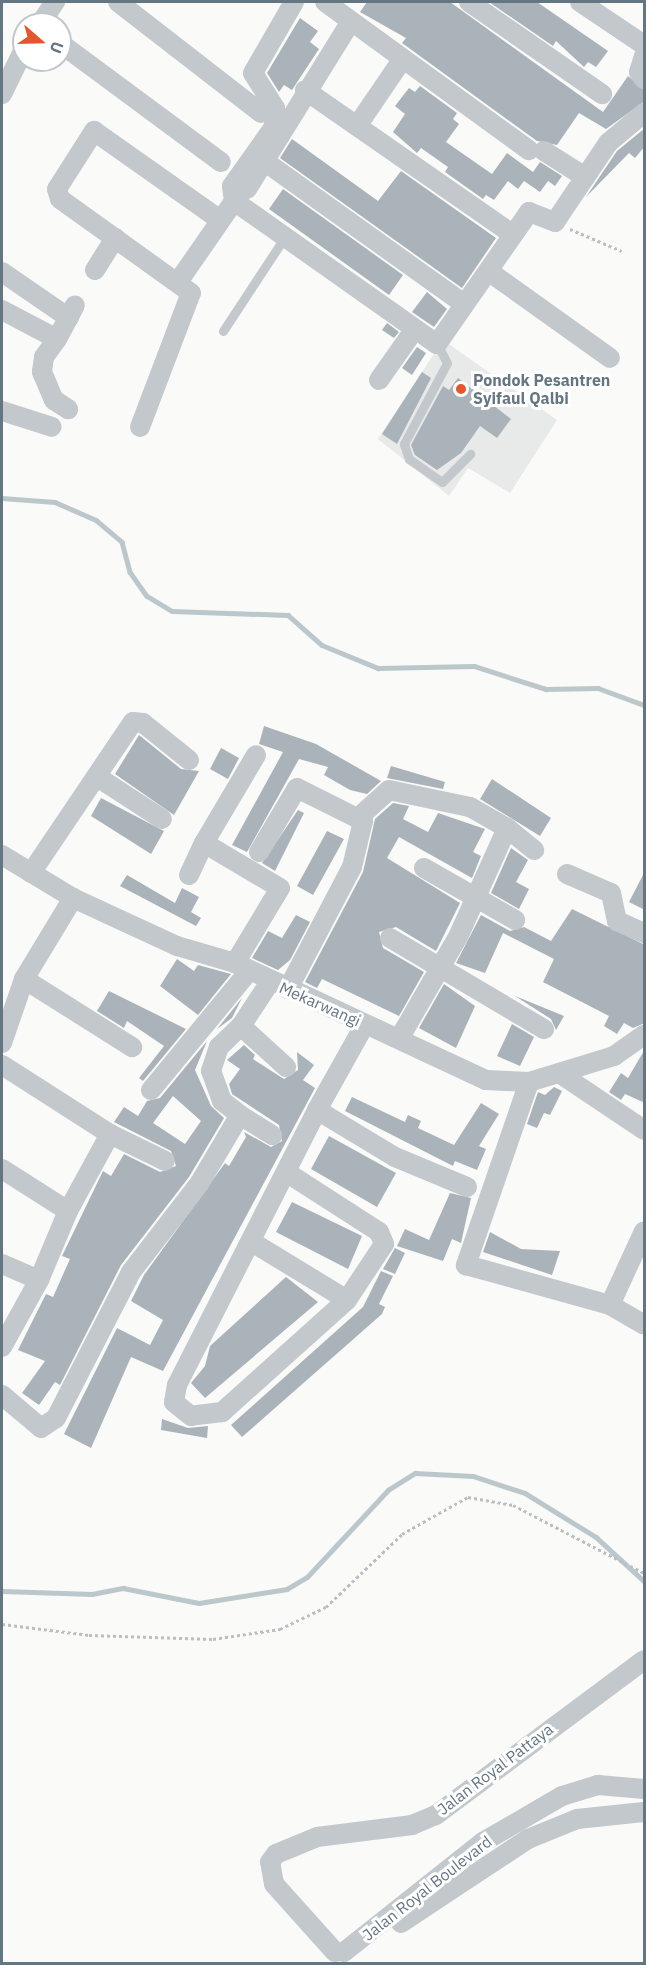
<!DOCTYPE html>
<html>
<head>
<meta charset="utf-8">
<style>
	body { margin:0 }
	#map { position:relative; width:646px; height:1965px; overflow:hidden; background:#fafaf8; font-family:"IBM Plex Sans",sans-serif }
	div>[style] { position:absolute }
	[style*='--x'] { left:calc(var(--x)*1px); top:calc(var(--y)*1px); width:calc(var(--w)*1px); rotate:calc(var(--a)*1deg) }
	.built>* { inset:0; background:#e8e9e9 }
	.stream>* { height:4.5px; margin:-2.25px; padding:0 2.25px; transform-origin:2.25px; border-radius:2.25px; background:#bbc7cb }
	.building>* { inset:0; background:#aab3b9 }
	.path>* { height:3px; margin-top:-1.5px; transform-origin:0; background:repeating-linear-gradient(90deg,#bbbfc2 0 3px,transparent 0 6px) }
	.lane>* { height:9px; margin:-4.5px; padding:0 4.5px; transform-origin:4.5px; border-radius:4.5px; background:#c3c8cc }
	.street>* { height:20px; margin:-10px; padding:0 10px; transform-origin:10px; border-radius:10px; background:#c3c8cc }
	.dots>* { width:16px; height:16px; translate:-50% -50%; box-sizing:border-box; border:3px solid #fff; border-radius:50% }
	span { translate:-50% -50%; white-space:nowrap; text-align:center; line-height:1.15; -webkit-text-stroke:6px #fff; paint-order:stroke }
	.poi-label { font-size:16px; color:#657683; font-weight:700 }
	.left { translate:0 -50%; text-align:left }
	.street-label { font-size:16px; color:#657683 }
	.frame { position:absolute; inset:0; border:3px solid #657683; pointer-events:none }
	.north { position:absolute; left:12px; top:12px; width:60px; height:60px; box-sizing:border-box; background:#fff; border:2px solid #c1c8cd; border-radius:50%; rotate:110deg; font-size:16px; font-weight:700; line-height:24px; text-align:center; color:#657683 }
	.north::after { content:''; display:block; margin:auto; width:21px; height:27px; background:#e4572e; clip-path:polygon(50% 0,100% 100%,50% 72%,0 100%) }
</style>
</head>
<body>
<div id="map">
	<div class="built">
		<div style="clip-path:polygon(443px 340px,557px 420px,510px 493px,468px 468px,449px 496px,378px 439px)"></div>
	</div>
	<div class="stream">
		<div style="--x:2;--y:498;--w:53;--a:4.3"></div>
		<div style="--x:55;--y:502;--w:45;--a:23.7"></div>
		<div style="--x:96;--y:520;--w:34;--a:40"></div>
		<div style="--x:122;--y:542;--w:31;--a:75"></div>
		<div style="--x:130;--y:572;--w:29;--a:55"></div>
		<div style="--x:147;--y:596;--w:29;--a:31"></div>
		<div style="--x:172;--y:611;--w:116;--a:2"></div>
		<div style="--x:288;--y:615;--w:45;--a:41.4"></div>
		<div style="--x:322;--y:645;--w:61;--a:22.3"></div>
		<div style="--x:378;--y:668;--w:96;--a:-1.2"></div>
		<div style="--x:474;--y:666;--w:76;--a:17.7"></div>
		<div style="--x:546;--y:689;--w:52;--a:-1.1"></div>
		<div style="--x:598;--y:688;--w:49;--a:20.3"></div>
		<div style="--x:2;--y:1591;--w:90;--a:1.9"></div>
		<div style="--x:92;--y:1594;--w:32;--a:-11"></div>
		<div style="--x:123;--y:1588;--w:77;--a:11.2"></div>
		<div style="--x:199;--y:1603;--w:89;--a:-9"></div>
		<div style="--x:287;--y:1589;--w:23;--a:-31"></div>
		<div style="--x:307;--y:1577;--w:119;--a:-47"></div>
		<div style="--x:388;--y:1490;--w:32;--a:-32"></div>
		<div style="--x:415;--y:1473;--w:58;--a:3"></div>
		<div style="--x:473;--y:1476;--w:55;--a:18.1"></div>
		<div style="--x:525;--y:1493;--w:84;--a:31.8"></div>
		<div style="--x:596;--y:1537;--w:65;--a:42.5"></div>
	</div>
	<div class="building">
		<div style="clip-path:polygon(367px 2px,450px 2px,603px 112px,628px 76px,645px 91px,645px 101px,606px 129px,579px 113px,557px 145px,537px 141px,402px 43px,406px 38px,360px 12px)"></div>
		<div style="clip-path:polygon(489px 2px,537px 2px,608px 51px,596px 67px,588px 62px,584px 67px,556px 41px,553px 46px)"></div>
		<div style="clip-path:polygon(300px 18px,318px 31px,310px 42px,319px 49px,292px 90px,284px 85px,279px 92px,267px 73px)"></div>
		<div style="clip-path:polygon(420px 86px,457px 113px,453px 119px,459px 124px,446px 142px,479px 165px,492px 174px,507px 153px,533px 172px,540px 162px,562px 176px,555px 186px,548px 181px,540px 192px,524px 181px,518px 189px,508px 181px,494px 200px,486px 195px,483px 199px,445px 172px,448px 167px,421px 148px,417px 153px,393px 132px,405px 114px,395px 106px,409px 88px,415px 92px)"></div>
		<div style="clip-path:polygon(645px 128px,645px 146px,635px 158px,629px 153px,586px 197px,617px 151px)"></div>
		<div style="clip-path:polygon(292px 139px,378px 201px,401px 171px,496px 238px,462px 288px,280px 158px)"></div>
		<div style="clip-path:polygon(283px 189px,403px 275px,389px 295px,269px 209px)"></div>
		<div style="clip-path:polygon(427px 292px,447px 309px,434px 327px,412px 312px)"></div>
		<div style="clip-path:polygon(387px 323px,399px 332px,394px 338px,382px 330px)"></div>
		<div style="clip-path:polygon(417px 347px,426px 353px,412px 375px,402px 368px)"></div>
		<div style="clip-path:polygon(422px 372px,431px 378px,397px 444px,382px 434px)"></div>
		<div style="clip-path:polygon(458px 378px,511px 419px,497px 438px,480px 426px,461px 453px,437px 470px,415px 455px,411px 445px,443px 386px,449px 390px)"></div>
		<div style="clip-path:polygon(264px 726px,316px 744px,381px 781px,367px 794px,350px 790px,324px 775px,328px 767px,299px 759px,247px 852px,232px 845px,283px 752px,259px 744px)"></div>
		<div style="clip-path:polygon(139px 735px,181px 769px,199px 771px,174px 815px,115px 774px)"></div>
		<div style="clip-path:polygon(221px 748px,239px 758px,228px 779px,210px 769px)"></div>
		<div style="clip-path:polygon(391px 766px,445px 782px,443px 789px,387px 778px)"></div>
		<div style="clip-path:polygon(492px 779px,551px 818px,540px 836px,480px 799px)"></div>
		<div style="clip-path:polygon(101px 798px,164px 831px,151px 854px,91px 816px)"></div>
		<div style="clip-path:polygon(393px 803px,409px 806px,403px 819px,428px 832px,438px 813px,485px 829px,473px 852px,481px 856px,472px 878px,399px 837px,387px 858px,460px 903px,436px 951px,396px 927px,379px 932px,383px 948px,424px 972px,399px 1016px,322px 979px,317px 988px,305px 982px,363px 872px,375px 819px)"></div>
		<div style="clip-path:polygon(298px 810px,304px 813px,275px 871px,262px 863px)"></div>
		<div style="clip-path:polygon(327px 831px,344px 839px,313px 895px,297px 886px)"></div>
		<div style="clip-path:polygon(511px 848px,528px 860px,516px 882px,529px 889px,519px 909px,491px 893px)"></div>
		<div style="clip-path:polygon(645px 871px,645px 910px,629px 902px)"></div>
		<div style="clip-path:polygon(127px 875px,175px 903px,182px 888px,199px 897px,191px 912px,201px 918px,196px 926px,120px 886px)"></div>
		<div style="clip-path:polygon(572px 909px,645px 945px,645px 1023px,633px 1028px,624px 1023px,617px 1034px,604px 1026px,609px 1016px,543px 982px,554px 959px,503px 933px,485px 973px,456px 963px,481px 915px,510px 931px,524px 927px,551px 941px)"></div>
		<div style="clip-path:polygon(296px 915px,310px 922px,290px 960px,278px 970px,252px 958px,268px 931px,282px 938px)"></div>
		<div style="clip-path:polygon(177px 959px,194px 971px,198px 965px,231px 974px,198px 1015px,160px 986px)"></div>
		<div style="clip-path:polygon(444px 984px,475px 1006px,456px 1048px,419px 1028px)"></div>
		<div style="clip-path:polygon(109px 991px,186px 1029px,143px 1081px,139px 1078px,164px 1046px,127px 1021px,124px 1028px,97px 1011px)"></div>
		<div style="clip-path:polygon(515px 996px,564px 1016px,556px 1030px,551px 1019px)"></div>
		<div style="clip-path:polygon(242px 998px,232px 1018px,217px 1029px)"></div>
		<div style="clip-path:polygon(512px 1024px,534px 1037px,520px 1066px,497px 1056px)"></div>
		<div style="clip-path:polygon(evenodd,207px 1041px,195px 1070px,211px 1106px,224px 1118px,189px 1177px,121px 1265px,60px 1385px,55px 1382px,39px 1405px,22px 1393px,45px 1361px,18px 1350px,46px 1294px,53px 1297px,70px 1259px,62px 1256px,103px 1171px,111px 1176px,124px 1154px,160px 1172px,176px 1166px,171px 1151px,114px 1122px,124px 1107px,138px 1116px,147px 1101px,160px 1098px,207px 1041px,173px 1096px,201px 1121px,185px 1144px,153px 1123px,173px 1096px)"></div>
		<div style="clip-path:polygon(244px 1045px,255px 1055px,253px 1059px,284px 1079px,298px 1070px,297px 1052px,314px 1065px,303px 1080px,315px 1088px,163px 1371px,131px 1357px,91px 1448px,64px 1434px,117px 1328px,150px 1345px,163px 1320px,131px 1301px,144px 1275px,225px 1163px,229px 1166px,246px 1137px,244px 1132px,271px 1147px,282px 1141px,279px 1125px,232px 1094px,229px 1084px,240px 1069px,227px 1060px)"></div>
		<div style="clip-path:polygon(645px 1049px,645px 1103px,625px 1094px,621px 1100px,609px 1092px,621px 1073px,628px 1078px)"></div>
		<div style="clip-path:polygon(554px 1087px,562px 1091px,550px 1115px,544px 1113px,537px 1128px,527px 1124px,538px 1092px,545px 1095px)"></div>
		<div style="clip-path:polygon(352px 1097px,405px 1122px,408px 1115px,421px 1121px,418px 1128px,454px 1145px,481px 1103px,499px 1114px,479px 1146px,486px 1149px,477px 1170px,455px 1161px,453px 1166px,345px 1111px)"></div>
		<div style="clip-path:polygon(329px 1136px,396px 1173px,377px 1207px,311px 1169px)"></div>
		<div style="clip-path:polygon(450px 1193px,471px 1198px,461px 1243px,452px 1239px,443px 1261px,397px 1246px,405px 1229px,429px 1240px)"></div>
		<div style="clip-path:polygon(292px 1202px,362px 1236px,348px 1269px,276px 1232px)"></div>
		<div style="clip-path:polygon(490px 1232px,521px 1249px,560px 1251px,552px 1275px,483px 1252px)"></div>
		<div style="clip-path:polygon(395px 1248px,405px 1253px,395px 1274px,383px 1269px)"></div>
		<div style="clip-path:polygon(381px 1271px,393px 1276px,379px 1304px,385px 1307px,382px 1314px,242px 1437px,231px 1425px,363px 1307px)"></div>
		<div style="clip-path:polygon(286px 1277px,318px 1302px,205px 1398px,191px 1383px,205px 1366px,210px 1346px)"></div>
		<div style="clip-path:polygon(162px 1419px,188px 1428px,208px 1426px,207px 1438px,161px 1430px)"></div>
	</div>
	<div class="path">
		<div style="--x:570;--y:229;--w:56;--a:22.9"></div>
		<div style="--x:2;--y:1624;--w:88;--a:7.2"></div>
		<div style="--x:89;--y:1635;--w:124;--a:1.8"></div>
		<div style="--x:213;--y:1639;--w:68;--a:-8.5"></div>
		<div style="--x:280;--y:1629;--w:51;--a:-25.6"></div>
		<div style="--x:326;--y:1607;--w:105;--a:-43.8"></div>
		<div style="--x:402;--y:1534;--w:76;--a:-29.3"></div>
		<div style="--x:468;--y:1497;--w:46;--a:10.1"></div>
		<div style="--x:513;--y:1505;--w:148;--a:27.4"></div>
	</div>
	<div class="lane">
		<div style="--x:223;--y:331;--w:111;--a:-56.7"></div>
		<div style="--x:437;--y:344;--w:21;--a:62"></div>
		<div style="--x:447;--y:363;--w:92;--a:118"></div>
		<div style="--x:404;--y:444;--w:16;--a:72"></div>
		<div style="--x:409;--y:459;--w:40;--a:34.9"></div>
		<div style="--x:442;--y:482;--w:40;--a:-45"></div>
	</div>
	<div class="street">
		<div style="--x:118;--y:2;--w:181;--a:37.8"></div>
		<div style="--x:325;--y:2;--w:252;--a:36"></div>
		<div style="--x:469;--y:2;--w:162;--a:34.7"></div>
		<div style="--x:580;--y:2;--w:77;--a:33.9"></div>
		<div style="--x:40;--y:24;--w:27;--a:-56"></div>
		<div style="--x:60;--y:43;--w:200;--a:36.5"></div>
		<div style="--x:644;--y:56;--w:17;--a:107"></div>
		<div style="--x:639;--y:72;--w:9;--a:54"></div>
		<div style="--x:305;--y:90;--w:244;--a:34.8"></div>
		<div style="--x:2;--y:94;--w:50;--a:-63.9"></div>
		<div style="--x:357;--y:126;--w:80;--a:-55.7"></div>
		<div style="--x:544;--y:151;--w:49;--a:32.4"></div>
		<div style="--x:267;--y:163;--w:237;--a:35.6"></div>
		<div style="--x:247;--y:189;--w:195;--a:-58.2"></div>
		<div style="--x:234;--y:201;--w:248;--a:35.2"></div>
		<div style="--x:437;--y:344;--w:161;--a:-55.1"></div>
		<div style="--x:529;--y:212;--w:28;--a:21"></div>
		<div style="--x:555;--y:222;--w:95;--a:-56.1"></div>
		<div style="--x:608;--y:143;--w:47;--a:-39.8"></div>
		<div style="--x:95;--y:270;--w:38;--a:-58"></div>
		<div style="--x:2;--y:272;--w:81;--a:34.5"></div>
		<div style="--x:491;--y:273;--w:146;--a:35.5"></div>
		<div style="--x:178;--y:282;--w:98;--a:-55.3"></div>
		<div style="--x:234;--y:201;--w:15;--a:-98"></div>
		<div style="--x:232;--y:186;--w:72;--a:-54.6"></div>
		<div style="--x:274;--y:127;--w:19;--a:-87"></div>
		<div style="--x:275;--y:108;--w:41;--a:-122.2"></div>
		<div style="--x:253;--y:73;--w:82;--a:-60"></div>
		<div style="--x:2;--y:310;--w:62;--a:27.8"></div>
		<div style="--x:57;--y:339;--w:38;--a:-62"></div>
		<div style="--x:57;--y:339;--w:22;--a:126"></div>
		<div style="--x:44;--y:357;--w:15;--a:98"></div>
		<div style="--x:42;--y:372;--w:30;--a:67"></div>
		<div style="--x:54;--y:400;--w:17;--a:33"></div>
		<div style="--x:379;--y:380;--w:62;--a:-54.8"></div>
		<div style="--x:2;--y:411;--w:52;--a:17.7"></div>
		<div style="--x:140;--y:427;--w:143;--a:-69.2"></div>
		<div style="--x:191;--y:293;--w:161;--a:-144.3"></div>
		<div style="--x:60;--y:199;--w:10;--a:-107"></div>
		<div style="--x:57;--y:189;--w:69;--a:-57.5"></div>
		<div style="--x:94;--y:131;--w:154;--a:35.2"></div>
		<div style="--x:99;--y:778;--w:75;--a:33.1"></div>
		<div style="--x:359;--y:817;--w:40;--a:-42"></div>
		<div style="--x:389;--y:790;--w:83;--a:11.9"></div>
		<div style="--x:470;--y:807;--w:43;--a:29.6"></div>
		<div style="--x:507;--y:828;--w:117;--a:114.2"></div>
		<div style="--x:459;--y:935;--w:120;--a:120"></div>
		<div style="--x:507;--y:828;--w:35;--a:39"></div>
		<div style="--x:259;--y:852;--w:74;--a:-59.3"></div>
		<div style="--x:297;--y:788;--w:74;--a:26.6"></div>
		<div style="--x:363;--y:821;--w:47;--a:103.4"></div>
		<div style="--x:352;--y:867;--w:138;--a:117.7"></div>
		<div style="--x:2;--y:855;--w:83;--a:31.2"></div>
		<div style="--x:73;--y:898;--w:115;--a:24.8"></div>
		<div style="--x:177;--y:946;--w:60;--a:16.3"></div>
		<div style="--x:235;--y:963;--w:277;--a:25"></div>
		<div style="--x:486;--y:1080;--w:43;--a:2.7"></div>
		<div style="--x:529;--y:1082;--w:89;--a:-17"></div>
		<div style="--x:614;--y:1056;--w:37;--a:-35"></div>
		<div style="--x:424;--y:868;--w:105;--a:29.7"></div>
		<div style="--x:31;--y:873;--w:182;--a:-56"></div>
		<div style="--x:133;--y:722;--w:10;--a:6"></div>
		<div style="--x:143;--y:723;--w:59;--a:38.8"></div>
		<div style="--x:567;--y:874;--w:48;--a:23.4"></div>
		<div style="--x:611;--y:893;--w:29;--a:78"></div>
		<div style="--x:617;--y:921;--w:30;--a:24"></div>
		<div style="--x:189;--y:875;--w:35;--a:-65"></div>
		<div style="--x:390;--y:938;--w:179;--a:30.6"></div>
		<div style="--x:235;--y:963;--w:87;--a:-59"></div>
		<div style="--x:280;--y:888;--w:88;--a:-149.4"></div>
		<div style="--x:204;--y:843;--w:102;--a:-59.4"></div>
		<div style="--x:24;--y:979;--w:128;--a:32.2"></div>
		<div style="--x:241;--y:1026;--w:61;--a:42.3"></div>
		<div style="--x:2;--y:1043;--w:68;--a:-71"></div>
		<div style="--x:24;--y:979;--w:95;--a:-58.8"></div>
		<div style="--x:2;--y:1065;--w:128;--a:32.6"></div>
		<div style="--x:110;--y:1134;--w:61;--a:26.1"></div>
		<div style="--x:559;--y:1073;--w:102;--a:33.8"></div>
		<div style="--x:529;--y:1082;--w:194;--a:109"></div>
		<div style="--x:466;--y:1265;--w:149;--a:15.5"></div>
		<div style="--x:610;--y:1305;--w:39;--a:30"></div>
		<div style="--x:151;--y:1090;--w:154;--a:-50.5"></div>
		<div style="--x:317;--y:1110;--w:91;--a:31.1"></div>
		<div style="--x:395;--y:1157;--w:78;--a:22.6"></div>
		<div style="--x:240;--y:1115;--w:38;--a:32"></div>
		<div style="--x:2;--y:1169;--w:78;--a:32.5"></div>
		<div style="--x:286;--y:1172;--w:111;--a:32.8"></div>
		<div style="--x:379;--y:1232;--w:13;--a:67"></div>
		<div style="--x:384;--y:1244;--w:67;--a:123.5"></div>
		<div style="--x:347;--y:1300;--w:168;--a:138.1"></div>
		<div style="--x:222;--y:1412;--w:31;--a:173"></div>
		<div style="--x:191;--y:1416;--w:22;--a:-141"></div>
		<div style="--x:174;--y:1402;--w:17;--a:-80"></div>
		<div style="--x:177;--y:1385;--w:309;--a:-63"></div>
		<div style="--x:317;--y:1110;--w:98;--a:-60.8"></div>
		<div style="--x:252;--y:1242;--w:111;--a:31.4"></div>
		<div style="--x:2;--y:1264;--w:40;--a:23.4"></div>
		<div style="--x:39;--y:1280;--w:75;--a:-67.2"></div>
		<div style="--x:68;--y:1211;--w:88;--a:-61.4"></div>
		<div style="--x:610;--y:1305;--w:81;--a:-65.3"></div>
		<div style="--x:2;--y:1347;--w:77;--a:-61.1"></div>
		<div style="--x:2;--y:1395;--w:51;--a:40.2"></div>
		<div style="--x:41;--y:1428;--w:18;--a:-34"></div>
		<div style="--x:56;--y:1418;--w:164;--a:-62.8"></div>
		<div style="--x:131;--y:1272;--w:111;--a:-52.3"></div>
		<div style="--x:199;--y:1184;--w:80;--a:-59.3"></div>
		<div style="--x:240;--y:1115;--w:23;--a:-142"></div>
		<div style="--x:222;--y:1101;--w:32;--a:-110"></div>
		<div style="--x:211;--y:1071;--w:25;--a:-72"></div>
		<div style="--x:219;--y:1047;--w:30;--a:-44"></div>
		<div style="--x:241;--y:1026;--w:53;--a:-56.6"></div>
		<div style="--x:401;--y:1923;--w:152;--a:-33.5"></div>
		<div style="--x:528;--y:1839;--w:53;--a:-22.2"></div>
		<div style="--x:577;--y:1819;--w:67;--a:-6"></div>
		<div style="--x:335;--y:1952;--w:91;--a:-131.9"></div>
		<div style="--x:274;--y:1884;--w:22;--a:-100"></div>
		<div style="--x:270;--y:1862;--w:10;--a:-53"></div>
		<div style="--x:276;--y:1854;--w:44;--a:-22.5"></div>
		<div style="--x:317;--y:1837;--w:96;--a:-7.2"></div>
		<div style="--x:412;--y:1825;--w:26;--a:-23"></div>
		<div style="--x:436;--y:1815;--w:259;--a:-36.7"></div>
		<div style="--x:344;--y:1952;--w:177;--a:-38.4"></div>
		<div style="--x:483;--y:1842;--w:91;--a:-30.2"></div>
		<div style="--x:562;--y:1796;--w:38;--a:-17"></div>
		<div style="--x:598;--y:1785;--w:46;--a:5"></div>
	</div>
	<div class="dots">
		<div style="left:461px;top:389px;background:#e4572e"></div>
	</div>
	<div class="poi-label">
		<span class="left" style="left:473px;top:389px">Pondok Pesantren<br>Syifaul Qalbi</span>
	</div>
	<div class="street-label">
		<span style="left:320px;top:1004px;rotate:24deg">Mekarwangi</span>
		<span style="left:495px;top:1769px;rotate:-37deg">Jalan Royal Pattaya</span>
		<span style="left:427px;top:1888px;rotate:-38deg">Jalan Royal Boulevard</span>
	</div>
	<div class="frame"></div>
	<div class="north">U</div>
</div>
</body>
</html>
